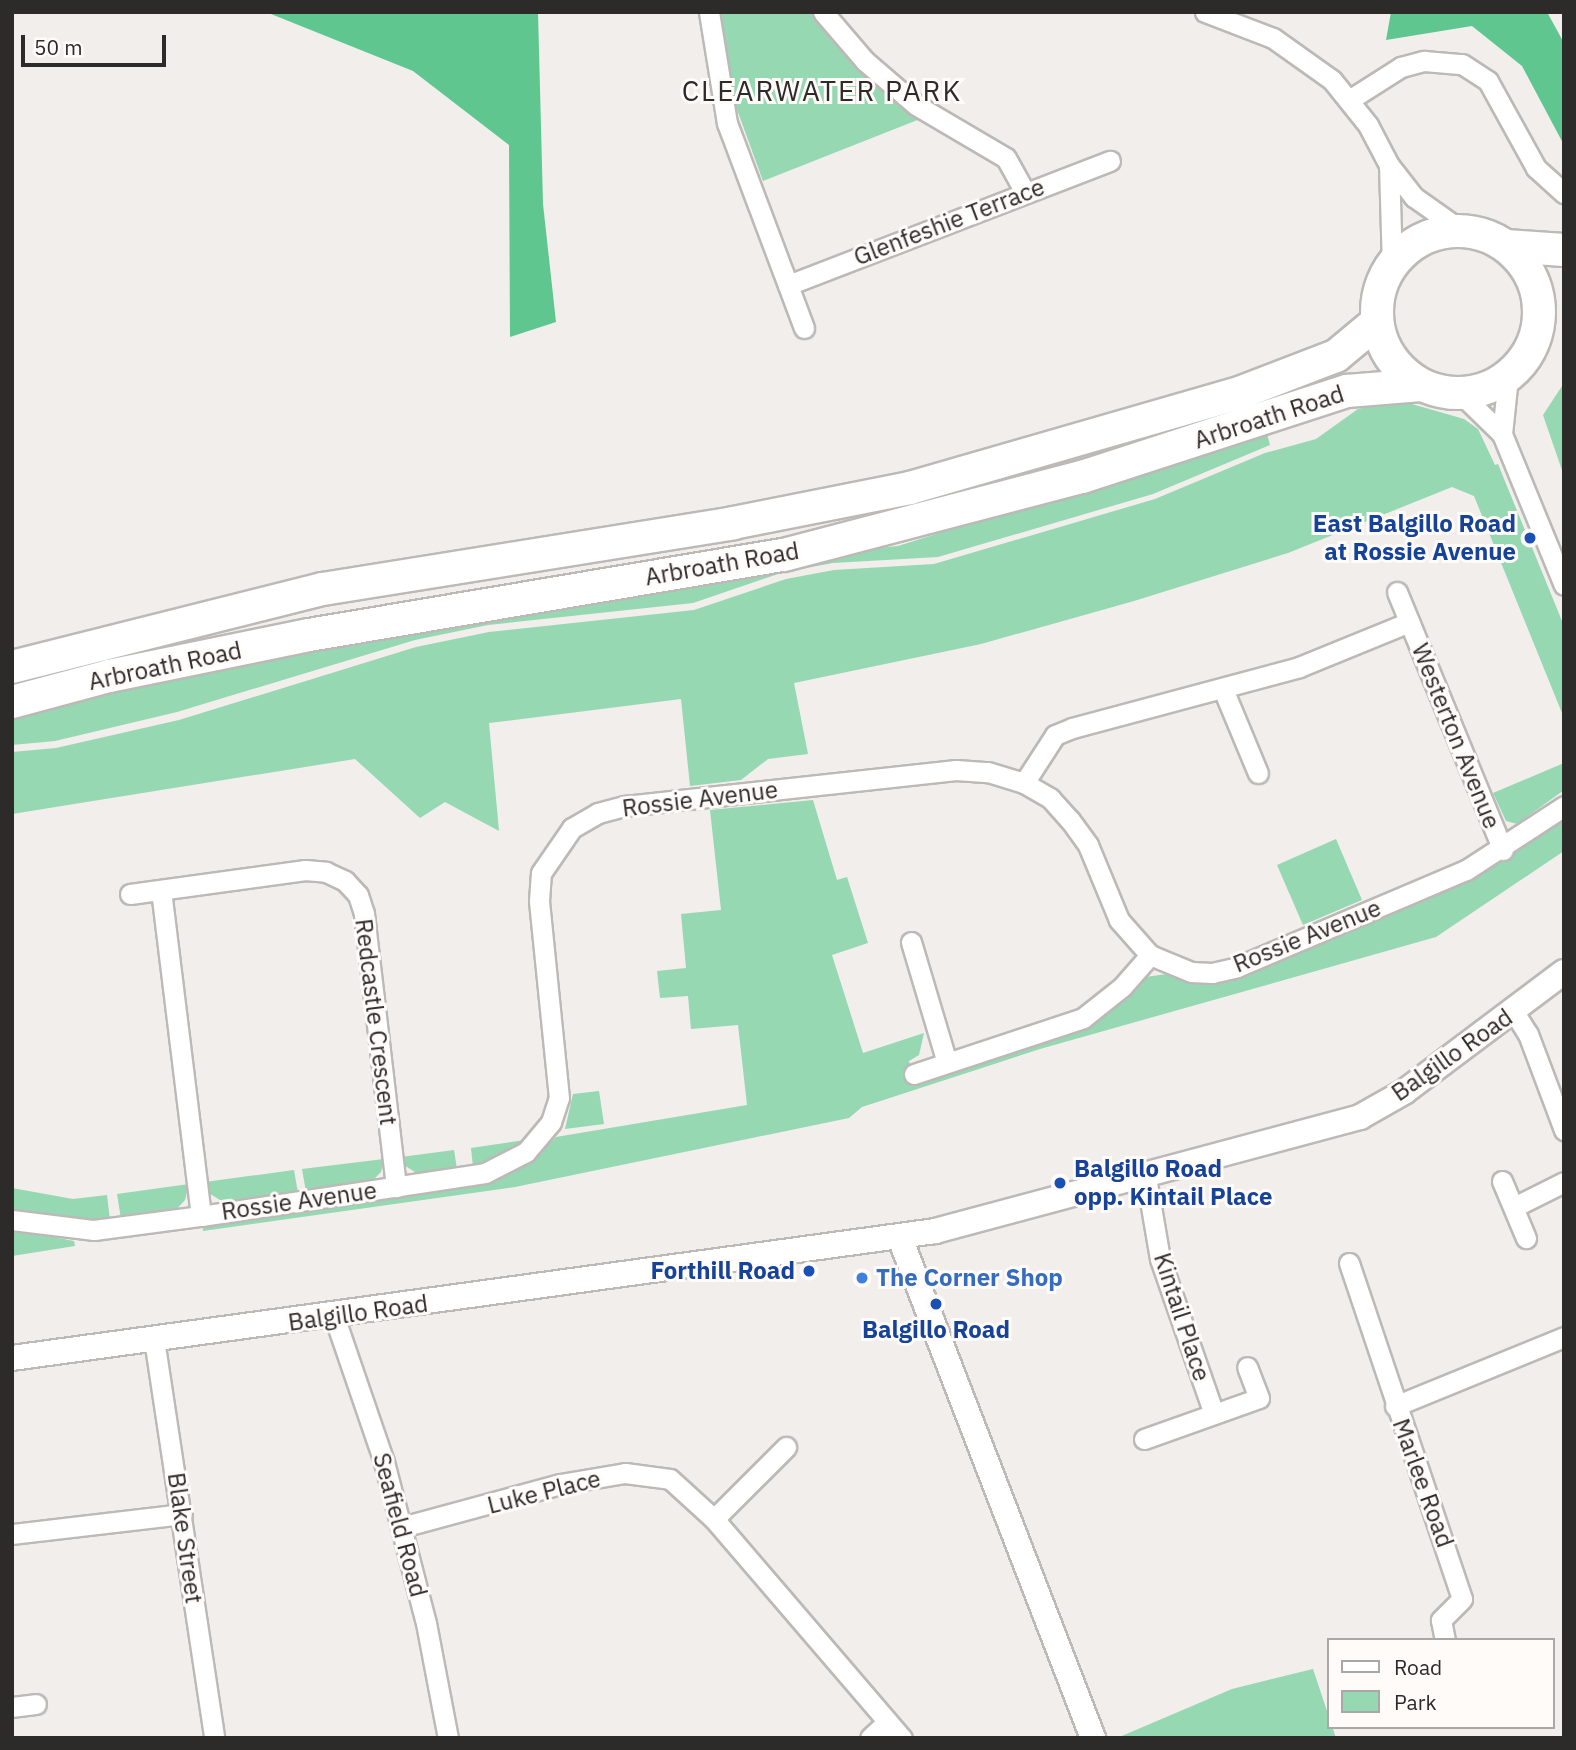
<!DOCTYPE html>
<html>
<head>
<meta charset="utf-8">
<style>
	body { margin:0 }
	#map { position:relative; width:1576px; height:1750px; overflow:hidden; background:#f1eeeb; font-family:"IBM Plex Sans",sans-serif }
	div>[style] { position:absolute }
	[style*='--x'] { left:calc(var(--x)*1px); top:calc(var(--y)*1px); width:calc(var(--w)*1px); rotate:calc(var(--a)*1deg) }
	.green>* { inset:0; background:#95d8b1 }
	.forest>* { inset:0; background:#5fc68f }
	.roads { filter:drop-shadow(2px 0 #bcb9b7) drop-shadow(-2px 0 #bcb9b7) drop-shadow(0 2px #bcb9b7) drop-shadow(0 -2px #bcb9b7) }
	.minor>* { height:19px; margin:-9.5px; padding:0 9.5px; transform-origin:9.5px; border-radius:9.5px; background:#fff }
	.tertiary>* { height:24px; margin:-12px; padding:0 12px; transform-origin:12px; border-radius:12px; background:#fff }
	.primary>* { height:32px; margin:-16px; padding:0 16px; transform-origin:16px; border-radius:16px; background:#fff }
	.primary>.ring { margin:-16px; padding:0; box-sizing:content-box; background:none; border:32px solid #fff; border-radius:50% }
	.dots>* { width:19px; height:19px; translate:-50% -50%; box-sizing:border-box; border:4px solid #fefbf9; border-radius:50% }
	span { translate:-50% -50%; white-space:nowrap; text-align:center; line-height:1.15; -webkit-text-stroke:6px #fefbf9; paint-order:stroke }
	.street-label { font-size:24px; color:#2d2b2a }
	.transit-label { font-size:24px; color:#164399; font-weight:700 }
	.right { translate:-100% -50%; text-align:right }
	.left { translate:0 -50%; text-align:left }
	.shop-label { font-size:24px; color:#366cbe; font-weight:700 }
	.quarter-label { font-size:28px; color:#2d2b2a; letter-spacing:2px }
	.frame { position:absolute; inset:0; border:14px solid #2d2b2a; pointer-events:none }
	.legend { position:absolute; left:1327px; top:1638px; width:228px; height:91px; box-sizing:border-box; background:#fefbf9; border:2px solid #aaa8a6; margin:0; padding:9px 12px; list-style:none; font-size:21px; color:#2d2b2a }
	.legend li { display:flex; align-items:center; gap:14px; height:35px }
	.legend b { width:35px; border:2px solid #aaa8a6 }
	.scale { position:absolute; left:21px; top:35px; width:145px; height:32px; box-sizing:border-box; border:4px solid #2d2b2a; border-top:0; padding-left:9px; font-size:21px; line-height:24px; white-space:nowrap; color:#2d2b2a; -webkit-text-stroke:5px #fefbf9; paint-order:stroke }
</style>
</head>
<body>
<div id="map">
	<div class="green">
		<div style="clip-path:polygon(717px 12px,812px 12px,920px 119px,763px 181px,727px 82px)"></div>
		<div style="clip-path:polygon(1564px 383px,1564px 476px,1543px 415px)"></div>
		<div style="clip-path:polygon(1377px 404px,1412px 404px,1464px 419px,1478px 429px,1495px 465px,1498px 464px,1564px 626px,1564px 718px,1474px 496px,1452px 487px,1288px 553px,1134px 601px,981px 644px,794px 683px,808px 754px,768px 759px,741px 780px,690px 786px,681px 699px,489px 723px,499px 831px,445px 802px,420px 818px,355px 759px,12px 814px,12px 752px,56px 748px,179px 720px,416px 647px,489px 632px,694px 610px,786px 579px,834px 570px,934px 564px,1155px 499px,1265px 453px,1316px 439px,1358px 409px)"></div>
		<div style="clip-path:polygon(1266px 430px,1270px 445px,1153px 494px,938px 557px,833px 563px,784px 572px,693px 603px,488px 625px,415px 640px,177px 712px,55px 741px,12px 745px,12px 712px,110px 684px,827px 553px,898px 546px)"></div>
		<div style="clip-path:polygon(1564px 763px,1564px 790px,1517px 824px,1506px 821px,1493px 793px)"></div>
		<div style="clip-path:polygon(813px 800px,837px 880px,847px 877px,868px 943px,832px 955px,863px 1053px,924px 1033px,919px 1055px,909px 1061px,914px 1081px,1087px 1026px,1145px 977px,1167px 974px,1209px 981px,1232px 978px,1485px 871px,1564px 817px,1564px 851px,1436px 937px,1040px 1049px,862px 1107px,849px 1118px,515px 1187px,203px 1231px,202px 1223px,492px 1180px,530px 1162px,556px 1137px,747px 1105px,738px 1025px,691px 1029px,688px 996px,660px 998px,657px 971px,686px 968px,681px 914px,721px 910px,710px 810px)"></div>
		<div style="clip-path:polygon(1336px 839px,1362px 900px,1303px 925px,1277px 865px)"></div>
		<div style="clip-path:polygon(599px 1091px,604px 1124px,565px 1129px,573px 1094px)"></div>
		<div style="clip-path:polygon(525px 1140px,508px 1155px,473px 1167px,471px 1148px)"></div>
		<div style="clip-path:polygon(454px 1150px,457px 1169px,420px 1175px,402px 1164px,401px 1157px)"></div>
		<div style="clip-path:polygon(384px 1159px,381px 1172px,372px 1181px,306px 1192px,302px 1169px)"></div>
		<div style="clip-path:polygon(294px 1170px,298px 1193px,225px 1203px,207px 1192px,205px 1182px)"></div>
		<div style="clip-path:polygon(189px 1184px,185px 1200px,174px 1212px,121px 1219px,117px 1194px)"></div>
		<div style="clip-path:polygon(12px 1188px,73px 1199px,107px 1195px,110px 1220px,79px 1222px,12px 1212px)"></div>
		<div style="clip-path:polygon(12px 1229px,74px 1241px,75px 1246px,12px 1256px)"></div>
		<div style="clip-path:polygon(1313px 1669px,1336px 1738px,1117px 1738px,1232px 1689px)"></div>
	</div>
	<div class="forest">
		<div style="clip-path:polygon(266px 12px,538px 12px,543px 204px,556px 322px,510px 337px,509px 145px,413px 71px)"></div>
		<div style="clip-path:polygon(1391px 12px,1547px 12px,1564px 43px,1564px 145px,1522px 66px,1472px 26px,1386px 40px)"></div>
	</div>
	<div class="roads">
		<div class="minor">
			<div style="--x:709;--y:12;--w:112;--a:80.8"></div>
			<div style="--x:727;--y:123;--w:219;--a:69.4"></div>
			<div style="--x:823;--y:12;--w:65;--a:49.4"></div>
			<div style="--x:865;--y:61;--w:67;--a:40.8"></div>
			<div style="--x:916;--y:105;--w:104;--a:30.5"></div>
			<div style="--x:1006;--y:158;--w:39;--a:61"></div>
			<div style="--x:1205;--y:12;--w:73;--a:20.9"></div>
			<div style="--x:1273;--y:38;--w:72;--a:35.4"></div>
			<div style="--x:1332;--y:80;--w:58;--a:51.3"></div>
			<div style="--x:1368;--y:125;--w:45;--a:62.3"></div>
			<div style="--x:1389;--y:165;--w:41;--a:52"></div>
			<div style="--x:1414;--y:197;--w:59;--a:35.3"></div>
			<div style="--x:1349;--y:100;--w:62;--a:-32.4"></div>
			<div style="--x:1401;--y:67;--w:24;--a:-15"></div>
			<div style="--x:1424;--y:61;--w:38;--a:5"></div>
			<div style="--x:1462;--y:64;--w:31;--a:33"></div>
			<div style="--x:1488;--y:81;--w:99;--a:61.1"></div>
			<div style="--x:1536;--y:168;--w:38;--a:42"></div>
			<div style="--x:1389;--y:165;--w:99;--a:88.3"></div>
			<div style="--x:788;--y:285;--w:345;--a:-21.1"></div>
			<div style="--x:1461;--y:394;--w:57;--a:44.3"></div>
			<div style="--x:1502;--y:434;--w:163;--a:67.7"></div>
			<div style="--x:1502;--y:434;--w:57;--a:-84"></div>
			<div style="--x:1397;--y:592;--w:279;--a:67.7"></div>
			<div style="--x:1223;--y:689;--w:91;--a:67.4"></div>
			<div style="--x:1024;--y:783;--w:57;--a:-57.1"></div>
			<div style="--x:1055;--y:735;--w:18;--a:-22"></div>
			<div style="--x:1072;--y:728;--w:235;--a:-15"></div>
			<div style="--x:1299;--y:667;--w:119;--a:-22.2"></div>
			<div style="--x:161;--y:890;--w:328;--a:83"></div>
			<div style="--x:130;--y:894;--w:177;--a:-7.8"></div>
			<div style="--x:305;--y:870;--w:21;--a:5"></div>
			<div style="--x:326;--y:872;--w:21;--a:25"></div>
			<div style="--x:345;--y:881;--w:19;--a:47"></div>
			<div style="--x:358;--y:895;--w:20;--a:72"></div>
			<div style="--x:364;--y:914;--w:275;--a:83.3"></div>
			<div style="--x:911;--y:942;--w:126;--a:73.4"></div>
			<div style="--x:1514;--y:1012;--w:26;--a:58"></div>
			<div style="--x:1528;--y:1034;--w:103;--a:69.4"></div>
			<div style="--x:914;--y:1074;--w:178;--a:-18.3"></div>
			<div style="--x:1083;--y:1018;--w:50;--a:-38.5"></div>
			<div style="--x:1122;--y:987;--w:43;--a:-48.8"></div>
			<div style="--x:1146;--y:1177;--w:83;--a:80.3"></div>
			<div style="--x:1160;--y:1259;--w:164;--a:70.8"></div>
			<div style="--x:1502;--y:1181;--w:62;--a:67.2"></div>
			<div style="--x:1514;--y:1207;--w:56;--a:-26.6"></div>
			<div style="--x:12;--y:1220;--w:83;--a:7"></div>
			<div style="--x:94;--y:1230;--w:108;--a:-7.5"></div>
			<div style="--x:201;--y:1216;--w:287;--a:-8.6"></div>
			<div style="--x:485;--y:1173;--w:46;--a:-27.1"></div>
			<div style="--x:526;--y:1152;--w:39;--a:-50"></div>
			<div style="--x:551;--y:1122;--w:25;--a:-72"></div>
			<div style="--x:559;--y:1098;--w:198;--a:-95.8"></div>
			<div style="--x:539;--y:901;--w:28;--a:-86"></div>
			<div style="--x:541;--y:873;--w:55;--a:-55.4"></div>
			<div style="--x:572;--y:828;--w:30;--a:-30"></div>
			<div style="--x:598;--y:813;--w:28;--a:-15"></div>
			<div style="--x:625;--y:806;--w:333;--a:-6.2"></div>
			<div style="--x:956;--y:770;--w:32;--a:4"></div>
			<div style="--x:988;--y:772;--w:38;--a:17"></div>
			<div style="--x:1024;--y:783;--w:30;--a:30"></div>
			<div style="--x:1050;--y:798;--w:30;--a:48"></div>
			<div style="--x:1070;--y:820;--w:31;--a:54"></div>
			<div style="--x:1088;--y:845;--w:81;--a:67.5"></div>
			<div style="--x:1119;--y:920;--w:47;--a:48.5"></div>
			<div style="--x:1150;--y:955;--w:44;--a:22.5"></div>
			<div style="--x:1191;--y:972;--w:21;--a:3"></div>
			<div style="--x:1212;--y:973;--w:26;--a:-13"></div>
			<div style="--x:1237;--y:967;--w:249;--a:-23"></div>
			<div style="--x:1466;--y:870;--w:117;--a:-33.1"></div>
			<div style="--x:1349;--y:1263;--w:354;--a:71.4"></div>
			<div style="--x:1462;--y:1599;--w:30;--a:135"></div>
			<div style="--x:1441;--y:1620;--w:20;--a:79"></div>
			<div style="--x:334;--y:1316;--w:154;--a:71.1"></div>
			<div style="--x:384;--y:1462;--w:166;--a:75.4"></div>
			<div style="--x:426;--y:1623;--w:117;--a:79.2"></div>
			<div style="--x:154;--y:1339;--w:403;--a:81.4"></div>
			<div style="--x:1395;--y:1406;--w:183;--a:-22.2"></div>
			<div style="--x:1144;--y:1439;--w:122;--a:-19.6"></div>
			<div style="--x:1259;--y:1398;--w:33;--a:-111"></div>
			<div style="--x:714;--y:1519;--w:102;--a:-45"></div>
			<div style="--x:402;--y:1527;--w:164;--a:-15.2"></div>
			<div style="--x:560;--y:1484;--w:66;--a:-9.6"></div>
			<div style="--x:625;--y:1473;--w:45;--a:7.6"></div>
			<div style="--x:670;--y:1479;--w:59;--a:42.3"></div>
			<div style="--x:714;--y:1519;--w:289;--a:49.4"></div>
			<div style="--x:12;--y:1534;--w:171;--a:-6.7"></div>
			<div style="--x:12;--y:1707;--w:24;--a:-7"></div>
			<div style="--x:870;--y:1738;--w:21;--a:-43"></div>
		</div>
		<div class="tertiary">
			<div style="--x:900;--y:1238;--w:536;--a:68.89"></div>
			<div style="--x:12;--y:1358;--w:932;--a:-7.83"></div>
			<div style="--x:935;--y:1231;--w:440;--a:-15"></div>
			<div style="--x:1360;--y:1117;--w:51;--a:-29.6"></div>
			<div style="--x:1404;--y:1092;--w:200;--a:-36.9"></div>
		</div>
		<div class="primary">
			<div class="ring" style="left:1377px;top:231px;width:130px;height:130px"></div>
			<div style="--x:1506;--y:246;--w:58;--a:3.9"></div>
			<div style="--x:12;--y:667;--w:321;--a:-14.1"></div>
			<div style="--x:323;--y:589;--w:415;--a:-9.1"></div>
			<div style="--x:733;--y:523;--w:180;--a:-11.2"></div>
			<div style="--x:910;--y:488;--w:346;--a:-16.1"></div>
			<div style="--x:1242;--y:392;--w:101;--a:-21"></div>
			<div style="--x:1336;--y:356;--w:53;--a:-39.7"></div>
			<div style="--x:12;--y:702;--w:100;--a:-15"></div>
			<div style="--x:109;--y:676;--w:204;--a:-11.6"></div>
			<div style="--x:309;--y:635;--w:482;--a:-9.6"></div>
			<div style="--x:784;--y:555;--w:308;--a:-14.7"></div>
			<div style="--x:1082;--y:477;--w:279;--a:-18"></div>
			<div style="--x:1347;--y:391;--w:74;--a:-4.6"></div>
		</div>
	</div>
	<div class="dots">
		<div style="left:1530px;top:538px;background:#1a4fb4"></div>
		<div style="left:1060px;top:1183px;background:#1a4fb4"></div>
		<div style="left:809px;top:1271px;background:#1a4fb4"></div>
		<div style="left:862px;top:1278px;background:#3f7fe0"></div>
		<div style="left:936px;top:1304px;background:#1a4fb4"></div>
	</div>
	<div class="street-label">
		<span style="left:949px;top:222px;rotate:-21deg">Glenfeshie Terrace</span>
		<span style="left:1269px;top:417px;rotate:-18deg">Arbroath Road</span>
		<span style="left:722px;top:564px;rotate:-10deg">Arbroath Road</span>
		<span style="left:165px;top:666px;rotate:-12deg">Arbroath Road</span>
		<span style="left:1456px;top:736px;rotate:68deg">Westerton Avenue</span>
		<span style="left:700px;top:799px;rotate:-7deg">Rossie Avenue</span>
		<span style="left:1307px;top:936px;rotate:-22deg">Rossie Avenue</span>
		<span style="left:376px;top:1022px;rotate:83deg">Redcastle Crescent</span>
		<span style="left:1452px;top:1055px;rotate:-35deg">Balgillo Road</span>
		<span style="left:299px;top:1201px;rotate:-8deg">Rossie Avenue</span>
		<span style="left:358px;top:1313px;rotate:-8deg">Balgillo Road</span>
		<span style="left:1182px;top:1317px;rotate:72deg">Kintail Place</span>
		<span style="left:1423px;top:1483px;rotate:70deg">Marlee Road</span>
		<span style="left:544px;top:1492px;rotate:-14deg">Luke Place</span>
		<span style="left:400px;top:1525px;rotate:75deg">Seafield Road</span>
		<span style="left:185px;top:1538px;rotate:82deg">Blake Street</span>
	</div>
	<div class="transit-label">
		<span class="right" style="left:1516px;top:538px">East Balgillo Road<br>at Rossie Avenue</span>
		<span class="left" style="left:1074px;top:1183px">Balgillo Road<br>opp. Kintail Place</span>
		<span class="right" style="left:795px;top:1271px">Forthill Road</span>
		<span style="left:936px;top:1330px">Balgillo Road</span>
	</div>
	<div class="shop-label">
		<span class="left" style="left:876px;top:1278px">The Corner Shop</span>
	</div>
	<div class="quarter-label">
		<span style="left:822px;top:91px">CLEARWATER PARK</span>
	</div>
	<div class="frame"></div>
	<ul class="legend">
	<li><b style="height:9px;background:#fff"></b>Road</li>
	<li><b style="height:19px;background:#95d8b1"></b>Park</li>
	</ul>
	<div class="scale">50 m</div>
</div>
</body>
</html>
